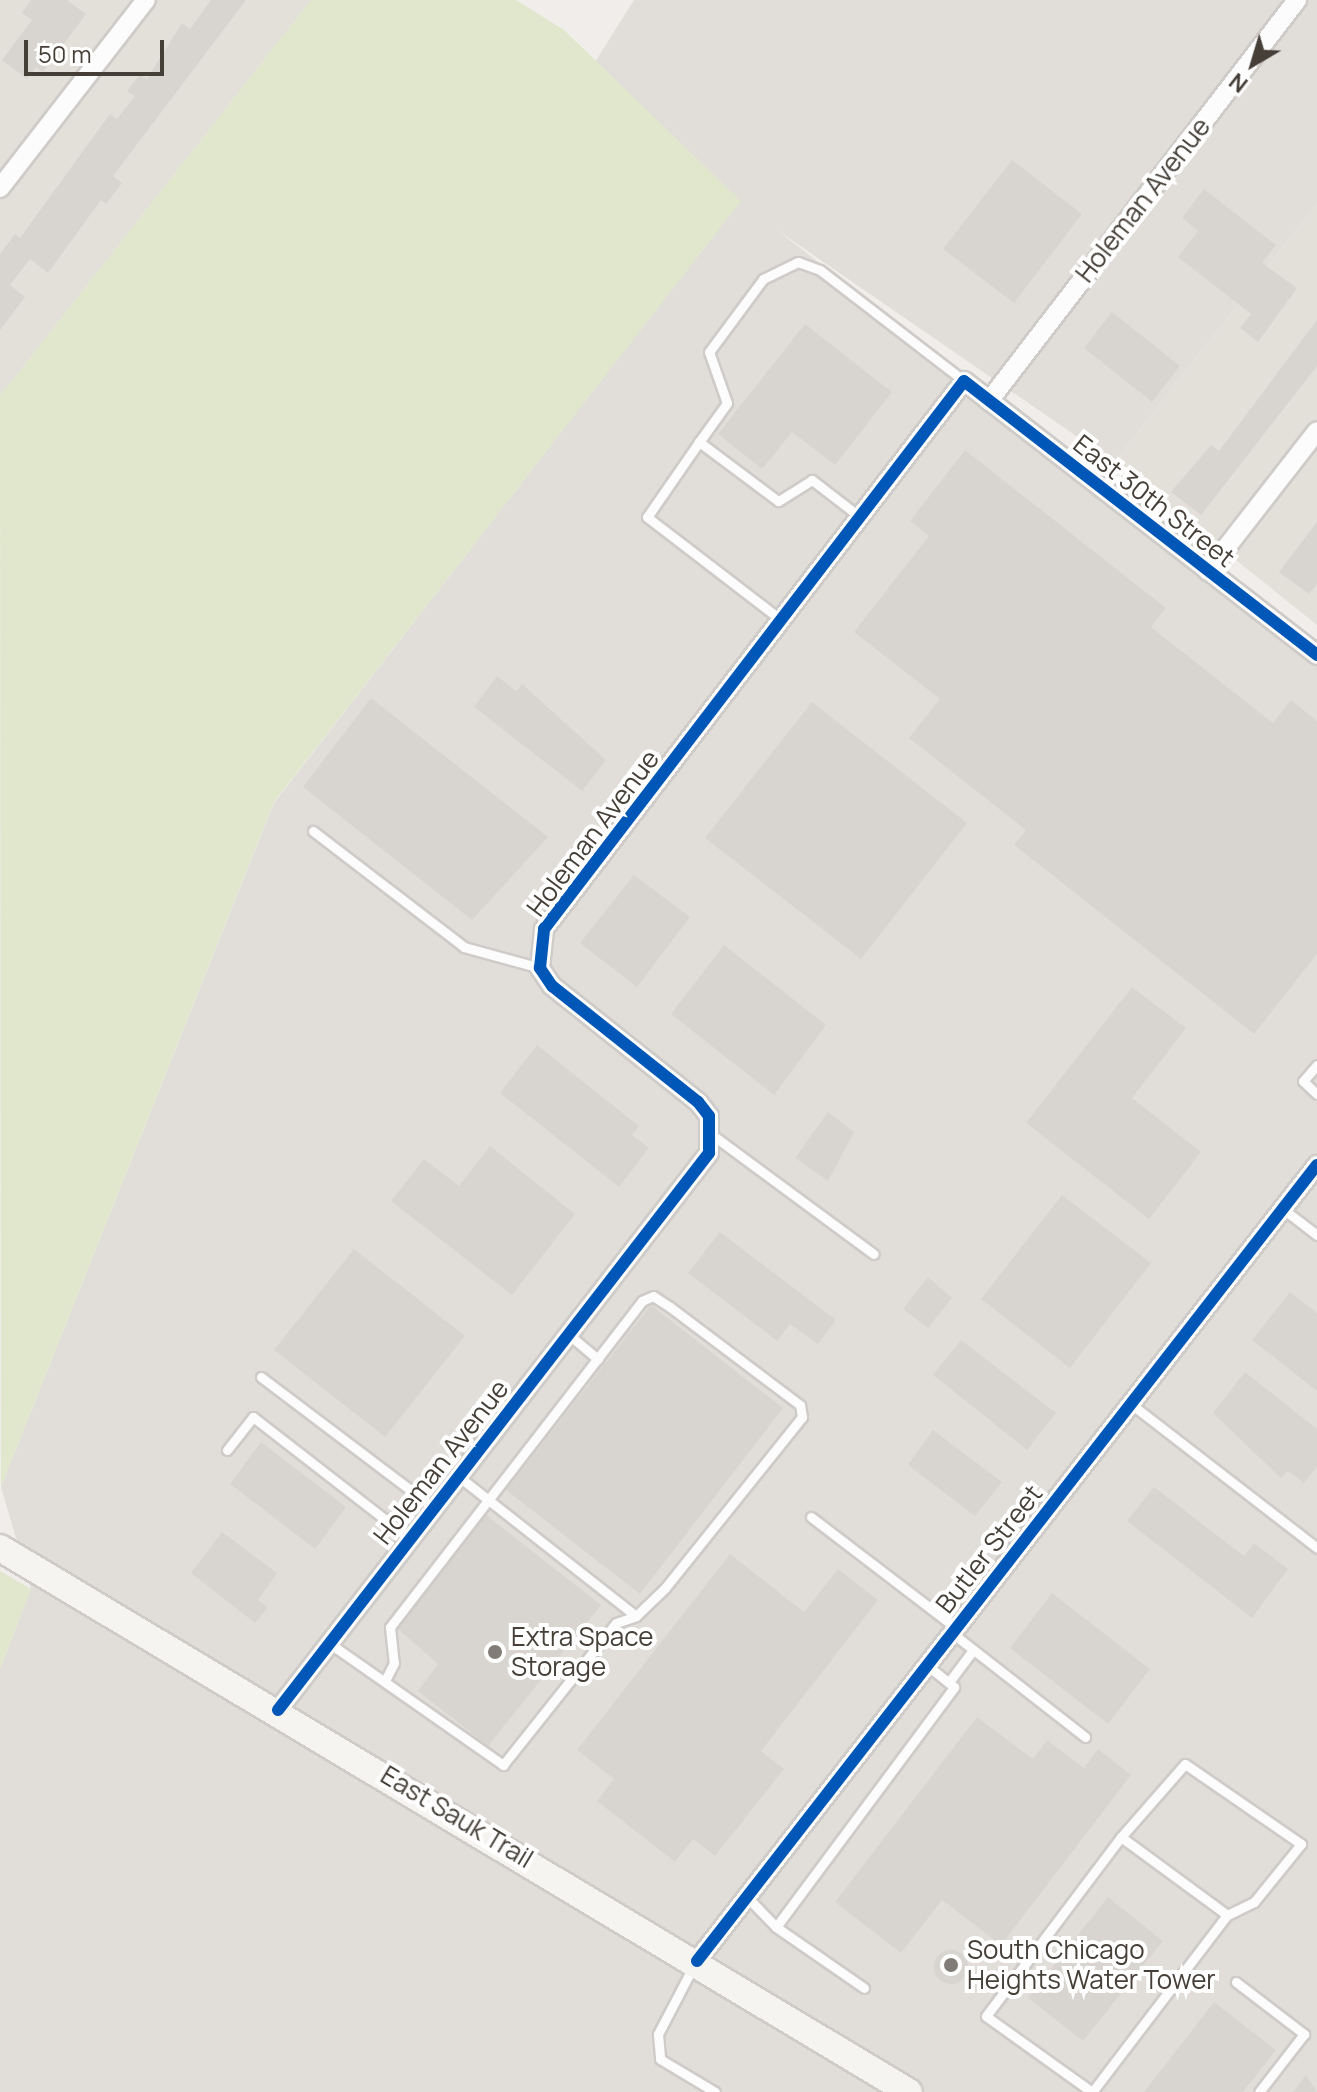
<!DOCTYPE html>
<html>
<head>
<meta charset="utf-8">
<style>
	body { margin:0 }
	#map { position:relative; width:1317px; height:2092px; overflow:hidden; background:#f0edea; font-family:Manrope,sans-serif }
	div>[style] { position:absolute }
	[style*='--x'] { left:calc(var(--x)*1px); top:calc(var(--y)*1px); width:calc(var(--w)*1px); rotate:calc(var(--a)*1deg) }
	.residential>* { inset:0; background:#e3dfd9 }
	.industrial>* { inset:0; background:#e1deda }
	.green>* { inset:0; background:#e0e7cd }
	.building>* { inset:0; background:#d8d5d1 }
	.round { border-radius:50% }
	.roads { filter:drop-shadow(2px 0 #cecbc8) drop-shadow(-2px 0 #cecbc8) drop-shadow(0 2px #cecbc8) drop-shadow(0 -2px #cecbc8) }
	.service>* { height:9px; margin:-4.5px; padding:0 4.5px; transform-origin:4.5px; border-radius:4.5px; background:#fdfcfc }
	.minor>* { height:18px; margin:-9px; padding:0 9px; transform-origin:9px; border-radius:9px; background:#fdfcfc }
	.secondary>* { height:26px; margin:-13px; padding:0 13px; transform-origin:13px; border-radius:13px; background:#f5f4f0 }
	.cycleway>* { height:12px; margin:-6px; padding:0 6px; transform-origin:6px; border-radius:6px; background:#0057b8 }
	.dots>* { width:22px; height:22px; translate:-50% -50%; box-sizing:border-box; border:4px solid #fff; border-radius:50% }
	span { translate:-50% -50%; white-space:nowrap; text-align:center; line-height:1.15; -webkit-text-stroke:8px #fff; paint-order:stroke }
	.street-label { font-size:26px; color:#453f38 }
	.poi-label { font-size:26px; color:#453f38 }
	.left { translate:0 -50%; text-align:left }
	.north { position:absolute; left:1213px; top:24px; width:80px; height:80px; -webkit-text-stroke:6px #fff; paint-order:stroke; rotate:218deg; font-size:22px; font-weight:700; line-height:32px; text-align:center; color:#453f38 }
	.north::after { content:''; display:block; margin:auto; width:28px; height:36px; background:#453f38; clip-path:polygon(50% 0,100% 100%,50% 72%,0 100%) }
	.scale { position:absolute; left:24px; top:40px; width:140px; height:36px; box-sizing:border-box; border:4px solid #453f38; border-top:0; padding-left:10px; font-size:24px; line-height:28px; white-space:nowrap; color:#453f38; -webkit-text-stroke:6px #fff; paint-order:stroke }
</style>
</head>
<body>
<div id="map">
	<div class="residential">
		<div style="clip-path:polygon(0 0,311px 0,0 396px)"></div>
		<div style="clip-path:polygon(1317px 203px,1317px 625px,1114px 462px)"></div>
	</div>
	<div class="industrial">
		<div style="clip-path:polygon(634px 0,1317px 0,1317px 203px,1114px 462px,777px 230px,1317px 649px,1317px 2092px,0 2092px,0 1669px,31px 1589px,1px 1487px,274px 803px,740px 201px,595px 62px)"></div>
	</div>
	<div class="green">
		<div style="clip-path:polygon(311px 0,516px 0,564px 30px,741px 201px,274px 802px,1px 1487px,0 396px)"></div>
		<div style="clip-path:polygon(0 1571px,31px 1589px,0 1669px)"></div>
	</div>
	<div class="building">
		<div style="clip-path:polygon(31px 0,67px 0,86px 14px,43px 72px,36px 67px,27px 79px,2px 60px,32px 20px,22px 13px)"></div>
		<div style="clip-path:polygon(211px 0,246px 0,113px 176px,122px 183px,106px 204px,101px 200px,48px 273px,30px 259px,10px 285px,25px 297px,0 330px,0 254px,15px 234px,20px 238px,110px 114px,117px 119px,135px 96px,127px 91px,140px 74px,147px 79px,182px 23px,190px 29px)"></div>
		<div style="clip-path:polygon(1012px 160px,1082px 214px,1014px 303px,943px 249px)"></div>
		<div style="clip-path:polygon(1204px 189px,1276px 245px,1262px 263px,1297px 288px,1258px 342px,1240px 328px,1251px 314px,1178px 257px,1198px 231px,1182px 218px)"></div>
		<div style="clip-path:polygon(1112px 312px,1180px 366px,1152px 402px,1084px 348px)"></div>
		<div style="clip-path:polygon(1317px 320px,1317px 366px,1201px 515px,1171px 492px,1211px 445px,1219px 451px)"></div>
		<div style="clip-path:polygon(805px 324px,892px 392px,835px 465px,792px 432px,762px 469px,718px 434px)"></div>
		<div style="clip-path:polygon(965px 450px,1166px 608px,1151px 627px,1273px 723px,1291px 700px,1317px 721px,1317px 954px,1254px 1034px,1014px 845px,1026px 830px,909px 738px,940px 699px,854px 632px,929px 536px,910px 521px)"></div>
		<div style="clip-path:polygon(1317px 522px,1317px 584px,1309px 594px,1279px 572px)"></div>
		<div style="clip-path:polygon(497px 676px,516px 691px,522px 684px,606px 760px,582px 791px,474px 707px)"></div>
		<div style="clip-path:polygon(371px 698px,548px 837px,472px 920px,303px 787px)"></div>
		<div style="clip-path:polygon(812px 702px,967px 823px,861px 959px,705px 838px)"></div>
		<div style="clip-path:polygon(634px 875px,690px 917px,637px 987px,580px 943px)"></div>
		<div style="clip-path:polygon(724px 945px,826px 1025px,774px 1095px,671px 1014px)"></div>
		<div style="clip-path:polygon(1132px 987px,1186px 1028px,1132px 1098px,1201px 1152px,1149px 1219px,1026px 1123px)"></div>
		<div style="clip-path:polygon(537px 1045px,639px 1126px,632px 1135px,649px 1148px,619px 1187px,500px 1093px)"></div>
		<div style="clip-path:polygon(828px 1112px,854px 1132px,828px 1181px,795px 1158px)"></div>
		<div style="clip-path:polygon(490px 1146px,575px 1214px,512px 1295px,391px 1201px,424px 1159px,459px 1186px)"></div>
		<div style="clip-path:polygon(1062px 1195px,1151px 1263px,1070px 1368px,981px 1299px)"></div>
		<div style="clip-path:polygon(720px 1232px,836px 1320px,818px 1344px,790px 1324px,777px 1341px,688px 1273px)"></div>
		<div style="clip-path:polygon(354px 1249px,465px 1336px,385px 1437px,274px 1350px)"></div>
		<div style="clip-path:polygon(928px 1277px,952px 1298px,928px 1328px,903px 1309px)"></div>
		<div style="clip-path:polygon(1290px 1292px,1317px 1313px,1317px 1391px,1252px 1340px)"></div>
		<div style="clip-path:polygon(651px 1305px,783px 1408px,640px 1594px,506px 1490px)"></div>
		<div style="clip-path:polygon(961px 1340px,1056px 1413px,1027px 1450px,933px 1375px)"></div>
		<div style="clip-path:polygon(1245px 1372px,1317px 1429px,1317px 1467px,1304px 1483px,1288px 1471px,1281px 1478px,1213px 1413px)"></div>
		<div style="clip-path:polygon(933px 1430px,1002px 1482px,975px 1516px,908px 1465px)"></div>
		<div style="clip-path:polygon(261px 1442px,346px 1507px,315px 1549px,230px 1484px)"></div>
		<div style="clip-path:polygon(1154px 1487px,1244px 1556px,1254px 1543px,1288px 1569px,1252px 1618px,1127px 1521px)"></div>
		<div style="clip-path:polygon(486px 1515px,601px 1605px,488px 1746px,418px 1691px,438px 1664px,398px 1629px)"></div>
		<div style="clip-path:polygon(222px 1532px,277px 1573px,258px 1600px,268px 1607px,255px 1623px,191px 1573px)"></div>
		<div style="clip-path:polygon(730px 1554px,804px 1612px,838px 1569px,878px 1600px,761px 1751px,784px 1769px,715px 1856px,693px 1839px,675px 1862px,597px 1801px,614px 1779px,577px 1750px)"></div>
		<div style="clip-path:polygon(1052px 1593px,1150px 1669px,1108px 1724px,1010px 1648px)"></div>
		<div style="clip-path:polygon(977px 1717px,1033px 1759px,1047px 1740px,1084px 1768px,1098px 1749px,1131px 1775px,1001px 1945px,942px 1900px,901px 1953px,835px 1902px)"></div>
		<div style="clip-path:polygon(1108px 1897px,1163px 1941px,1083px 2041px,1028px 1998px)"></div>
		<div class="round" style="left:934px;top:1950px;width:34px;height:34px"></div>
		<div style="clip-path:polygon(1214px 2002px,1276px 2050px,1243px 2092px,1144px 2092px)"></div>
		<div style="clip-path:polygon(1306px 2075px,1317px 2092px,1293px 2092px)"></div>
	</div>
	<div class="roads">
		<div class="service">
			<div style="--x:699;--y:442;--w:91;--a:124.7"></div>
			<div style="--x:647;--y:517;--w:169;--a:37.5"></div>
			<div style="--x:860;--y:517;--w:61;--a:-142.4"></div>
			<div style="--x:812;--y:480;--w:40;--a:148"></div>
			<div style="--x:778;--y:501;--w:99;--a:-143.2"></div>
			<div style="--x:699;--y:442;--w:48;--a:-54.3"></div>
			<div style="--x:727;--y:403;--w:54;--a:-109.4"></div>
			<div style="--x:709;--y:352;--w:91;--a:-53.5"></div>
			<div style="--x:763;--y:279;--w:39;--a:-26"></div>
			<div style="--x:798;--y:262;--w:23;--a:20"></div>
			<div style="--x:820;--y:270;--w:182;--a:37.6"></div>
			<div style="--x:313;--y:831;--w:190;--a:37.5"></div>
			<div style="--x:464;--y:947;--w:79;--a:15.4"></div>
			<div style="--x:1317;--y:1065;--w:21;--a:131"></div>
			<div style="--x:1303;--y:1081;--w:19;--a:43"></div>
			<div style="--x:711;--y:1134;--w:202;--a:36.4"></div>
			<div style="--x:1283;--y:1209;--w:43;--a:37.4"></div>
			<div style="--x:568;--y:1334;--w:39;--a:40"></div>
			<div style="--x:261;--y:1377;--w:217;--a:37.1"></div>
			<div style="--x:1131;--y:1404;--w:235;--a:37.7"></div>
			<div style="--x:227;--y:1450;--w:42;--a:-51.8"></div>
			<div style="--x:253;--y:1417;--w:199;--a:37.8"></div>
			<div style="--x:458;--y:1476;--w:226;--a:38.2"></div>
			<div style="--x:811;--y:1517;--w:183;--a:37.4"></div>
			<div style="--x:952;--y:1633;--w:169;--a:38"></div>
			<div style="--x:329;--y:1643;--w:213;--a:35"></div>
			<div style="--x:503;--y:1765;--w:181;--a:-51.5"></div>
			<div style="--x:616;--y:1623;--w:21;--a:-19"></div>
			<div style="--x:636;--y:1616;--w:40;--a:-44"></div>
			<div style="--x:665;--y:1588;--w:219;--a:-51.3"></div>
			<div style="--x:802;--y:1417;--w:12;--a:-99"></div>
			<div style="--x:800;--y:1405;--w:163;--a:-143"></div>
			<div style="--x:670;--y:1307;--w:20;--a:-147"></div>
			<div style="--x:653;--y:1296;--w:12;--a:156"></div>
			<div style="--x:642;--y:1301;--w:412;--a:127.7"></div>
			<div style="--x:390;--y:1627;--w:36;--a:84"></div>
			<div style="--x:394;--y:1663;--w:20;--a:117"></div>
			<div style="--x:949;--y:1682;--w:40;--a:-53"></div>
			<div style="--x:1121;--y:1837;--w:132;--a:36.3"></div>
			<div style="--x:1227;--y:1915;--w:223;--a:127.3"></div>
			<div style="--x:1092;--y:2092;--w:130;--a:-144.4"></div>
			<div style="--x:986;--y:2016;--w:224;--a:-53"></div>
			<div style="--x:1121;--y:1837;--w:97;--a:-48.8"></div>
			<div style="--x:1185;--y:1764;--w:141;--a:34.6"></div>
			<div style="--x:1301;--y:1844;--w:75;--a:129"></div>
			<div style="--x:1254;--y:1902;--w:30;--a:154"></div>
			<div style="--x:747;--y:1897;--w:42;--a:46"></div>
			<div style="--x:776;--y:1927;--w:107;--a:34.7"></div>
			<div style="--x:776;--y:1927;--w:299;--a:-53.4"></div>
			<div style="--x:954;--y:1687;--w:35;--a:-141"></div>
			<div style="--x:693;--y:1967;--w:76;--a:117.6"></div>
			<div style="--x:658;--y:2034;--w:25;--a:85"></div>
			<div style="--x:660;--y:2059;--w:64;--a:31"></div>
			<div style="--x:1236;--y:1982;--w:86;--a:37.4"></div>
			<div style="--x:1304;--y:2034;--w:73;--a:127.8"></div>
		</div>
		<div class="minor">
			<div style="--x:0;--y:188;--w:238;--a:-52.2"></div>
			<div style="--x:989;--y:401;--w:506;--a:-52.47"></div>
			<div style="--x:1208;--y:571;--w:177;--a:-52.1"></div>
			<div style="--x:278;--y:1710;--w:704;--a:-52.27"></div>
			<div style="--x:709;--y:1153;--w:37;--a:-90"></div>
			<div style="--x:709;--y:1116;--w:18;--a:-128"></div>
			<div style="--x:698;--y:1102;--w:186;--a:-141.5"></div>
			<div style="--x:552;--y:986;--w:22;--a:-124"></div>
			<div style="--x:540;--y:968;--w:39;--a:-84"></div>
			<div style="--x:544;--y:929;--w:690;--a:-52.53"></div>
			<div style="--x:964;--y:381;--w:447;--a:37.8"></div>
			<div style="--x:697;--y:1961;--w:1009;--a:-52.09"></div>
		</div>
		<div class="secondary">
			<div style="--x:0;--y:1548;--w:1059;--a:30.9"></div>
		</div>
	</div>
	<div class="cycleway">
		<div style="--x:278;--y:1710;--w:704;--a:-52.27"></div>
		<div style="--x:709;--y:1153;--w:37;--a:-90"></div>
		<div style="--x:709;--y:1116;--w:18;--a:-128"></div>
		<div style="--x:698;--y:1102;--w:186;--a:-141.5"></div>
		<div style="--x:552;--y:986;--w:22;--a:-124"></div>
		<div style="--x:540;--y:968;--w:39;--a:-84"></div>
		<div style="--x:544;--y:929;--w:690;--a:-52.53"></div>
		<div style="--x:964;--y:381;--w:447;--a:37.8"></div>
		<div style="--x:697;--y:1961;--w:1009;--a:-52.09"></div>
	</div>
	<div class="dots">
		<div style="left:495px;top:1652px;background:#817c76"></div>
		<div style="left:951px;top:1965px;background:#817c76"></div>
	</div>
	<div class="street-label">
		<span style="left:1143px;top:200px;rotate:-52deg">Holeman Avenue</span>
		<span style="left:1154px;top:501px;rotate:38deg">East 30th Street</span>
		<span style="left:593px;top:833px;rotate:-53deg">Holeman Avenue</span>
		<span style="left:441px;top:1462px;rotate:-52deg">Holeman Avenue</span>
		<span style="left:989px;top:1549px;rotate:-52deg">Butler Street</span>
		<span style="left:457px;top:1817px;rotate:31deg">East Sauk Trail</span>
	</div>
	<div class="poi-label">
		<span class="left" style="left:511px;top:1652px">Extra Space<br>Storage</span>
		<span class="left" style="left:967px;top:1965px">South Chicago<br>Heights Water Tower</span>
	</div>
	<div class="north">N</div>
	<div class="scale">50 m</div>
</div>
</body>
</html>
